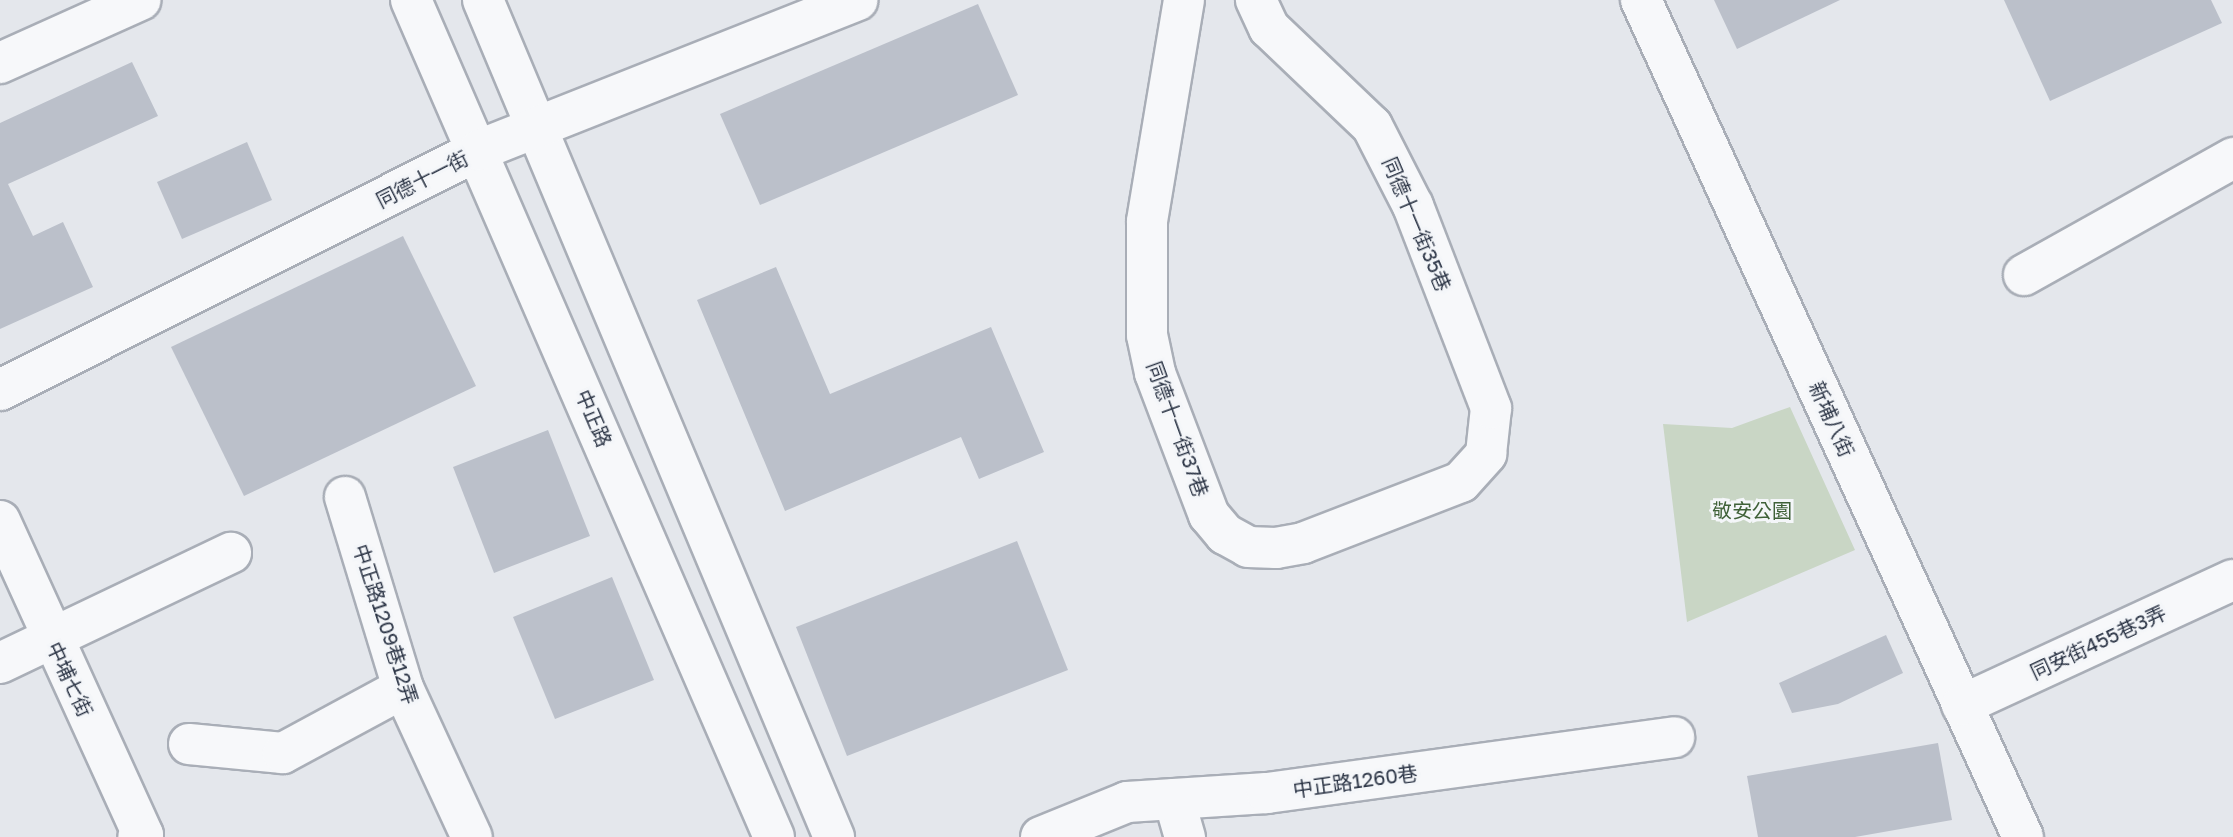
<!DOCTYPE html>
<html>
<head>
<meta charset="utf-8">
<style>
	body { margin:0 }
	#map { position:relative; width:2233px; height:837px; overflow:hidden; background:#e4e7ec; font-family:"Golos Text","Noto Sans TC",sans-serif }
	div>[style] { position:absolute }
	[style*='--x'] { left:calc(var(--x)*1px); top:calc(var(--y)*1px); width:calc(var(--w)*1px); rotate:calc(var(--a)*1deg) }
	.green>* { inset:0; background:#c9d6c5 }
	.building>* { inset:0; background:#bbc0ca }
	.roads { filter:drop-shadow(2px 0 #a9aeb7) drop-shadow(-2px 0 #a9aeb7) drop-shadow(0 2px #a9aeb7) drop-shadow(0 -2px #a9aeb7) }
	.minor>* { height:40px; margin:-20px; padding:0 20px; transform-origin:20px; border-radius:20px; background:#f7f8fa }
	span { translate:-50% -50%; white-space:nowrap; text-align:center; line-height:1.15; -webkit-text-stroke:6px #f4f6f9; paint-order:stroke }
	.street-label { font-size:20px; color:#2b3445 }
	.park-label { font-size:20px; color:#3f6138 }
</style>
</head>
<body>
<div id="map">
	<div class="green">
		<div style="clip-path:polygon(1790px 407px,1855px 550px,1687px 622px,1663px 424px,1732px 428px)"></div>
	</div>
	<div class="building">
		<div style="clip-path:polygon(1714px 0,1840px 0,1737px 49px)"></div>
		<div style="clip-path:polygon(2004px 0,2211px 0,2222px 23px,2050px 101px)"></div>
		<div style="clip-path:polygon(978px 4px,1018px 95px,760px 205px,720px 114px)"></div>
		<div style="clip-path:polygon(132px 62px,158px 116px,8px 184px,33px 236px,63px 222px,93px 287px,0 329px,0 123px)"></div>
		<div style="clip-path:polygon(247px 142px,272px 200px,182px 239px,157px 182px)"></div>
		<div style="clip-path:polygon(403px 236px,476px 386px,244px 496px,171px 347px)"></div>
		<div style="clip-path:polygon(776px 267px,830px 394px,991px 327px,1044px 452px,979px 479px,961px 437px,785px 511px,697px 300px)"></div>
		<div style="clip-path:polygon(548px 430px,590px 536px,494px 573px,453px 467px)"></div>
		<div style="clip-path:polygon(1017px 541px,1068px 670px,847px 756px,796px 627px)"></div>
		<div style="clip-path:polygon(612px 577px,654px 680px,555px 719px,513px 617px)"></div>
		<div style="clip-path:polygon(1886px 635px,1903px 673px,1838px 704px,1792px 713px,1779px 683px)"></div>
		<div style="clip-path:polygon(1938px 743px,1952px 820px,1855px 837px,1758px 837px,1747px 776px)"></div>
	</div>
	<div class="roads">
		<div class="minor">
			<div style="--x:411;--y:0;--w:912;--a:66.55"></div>
			<div style="--x:483;--y:0;--w:908;--a:67.25"></div>
			<div style="--x:1184;--y:0;--w:225;--a:99.5"></div>
			<div style="--x:1147;--y:222;--w:113;--a:90"></div>
			<div style="--x:1147;--y:335;--w:39;--a:78"></div>
			<div style="--x:1155;--y:373;--w:152;--a:69.2"></div>
			<div style="--x:1209;--y:515;--w:25;--a:50"></div>
			<div style="--x:1225;--y:534;--w:26;--a:29"></div>
			<div style="--x:1248;--y:547;--w:28;--a:2"></div>
			<div style="--x:1276;--y:548;--w:27;--a:-10"></div>
			<div style="--x:1303;--y:543;--w:169;--a:-21.1"></div>
			<div style="--x:1461;--y:482;--w:38;--a:-48"></div>
			<div style="--x:1486;--y:454;--w:46;--a:-83.8"></div>
			<div style="--x:1491;--y:408;--w:217;--a:-111.1"></div>
			<div style="--x:1413;--y:206;--w:90;--a:-117.1"></div>
			<div style="--x:1372;--y:126;--w:142;--a:-136.4"></div>
			<div style="--x:1269;--y:28;--w:31;--a:-115"></div>
			<div style="--x:1641;--y:0;--w:920;--a:65.47"></div>
			<div style="--x:0;--y:63;--w:154;--a:-24.2"></div>
			<div style="--x:2024;--y:275;--w:240;--a:-29.2"></div>
			<div style="--x:0;--y:390;--w:536;--a:-26.61"></div>
			<div style="--x:479;--y:150;--w:407;--a:-21.6"></div>
			<div style="--x:345;--y:497;--w:200;--a:73.1"></div>
			<div style="--x:403;--y:688;--w:164;--a:65.2"></div>
			<div style="--x:0;--y:521;--w:345;--a:65.5"></div>
			<div style="--x:143;--y:835;--w:5;--a:158"></div>
			<div style="--x:0;--y:663;--w:256;--a:-25.5"></div>
			<div style="--x:1962;--y:705;--w:298;--a:-24.8"></div>
			<div style="--x:189;--y:744;--w:94;--a:5.5"></div>
			<div style="--x:283;--y:753;--w:136;--a:-28.4"></div>
			<div style="--x:1174;--y:799;--w:40;--a:74"></div>
			<div style="--x:1041;--y:837;--w:93;--a:-22.1"></div>
			<div style="--x:1127;--y:802;--w:140;--a:-3.7"></div>
			<div style="--x:1267;--y:793;--w:411;--a:-7.8"></div>
		</div>
	</div>
	<div class="street-label">
		<span style="left:422px;top:179px;rotate:-27deg">同德十一街</span>
		<span style="left:1417px;top:224px;rotate:67deg">同德十一街35巷</span>
		<span style="left:594px;top:418px;rotate:67deg">中正路</span>
		<span style="left:1832px;top:419px;rotate:66deg">新埔八街</span>
		<span style="left:1178px;top:429px;rotate:70deg">同德十一街37巷</span>
		<span style="left:386px;top:624px;rotate:72deg">中正路1209巷12弄</span>
		<span style="left:2098px;top:642px;rotate:-25deg">同安街455巷3弄</span>
		<span style="left:70px;top:679px;rotate:65deg">中埔七街</span>
		<span style="left:1355px;top:781px;rotate:-8deg">中正路1260巷</span>
	</div>
	<div class="park-label">
		<span style="left:1752px;top:510px">敬安公園</span>
	</div>
</div>
</body>
</html>
